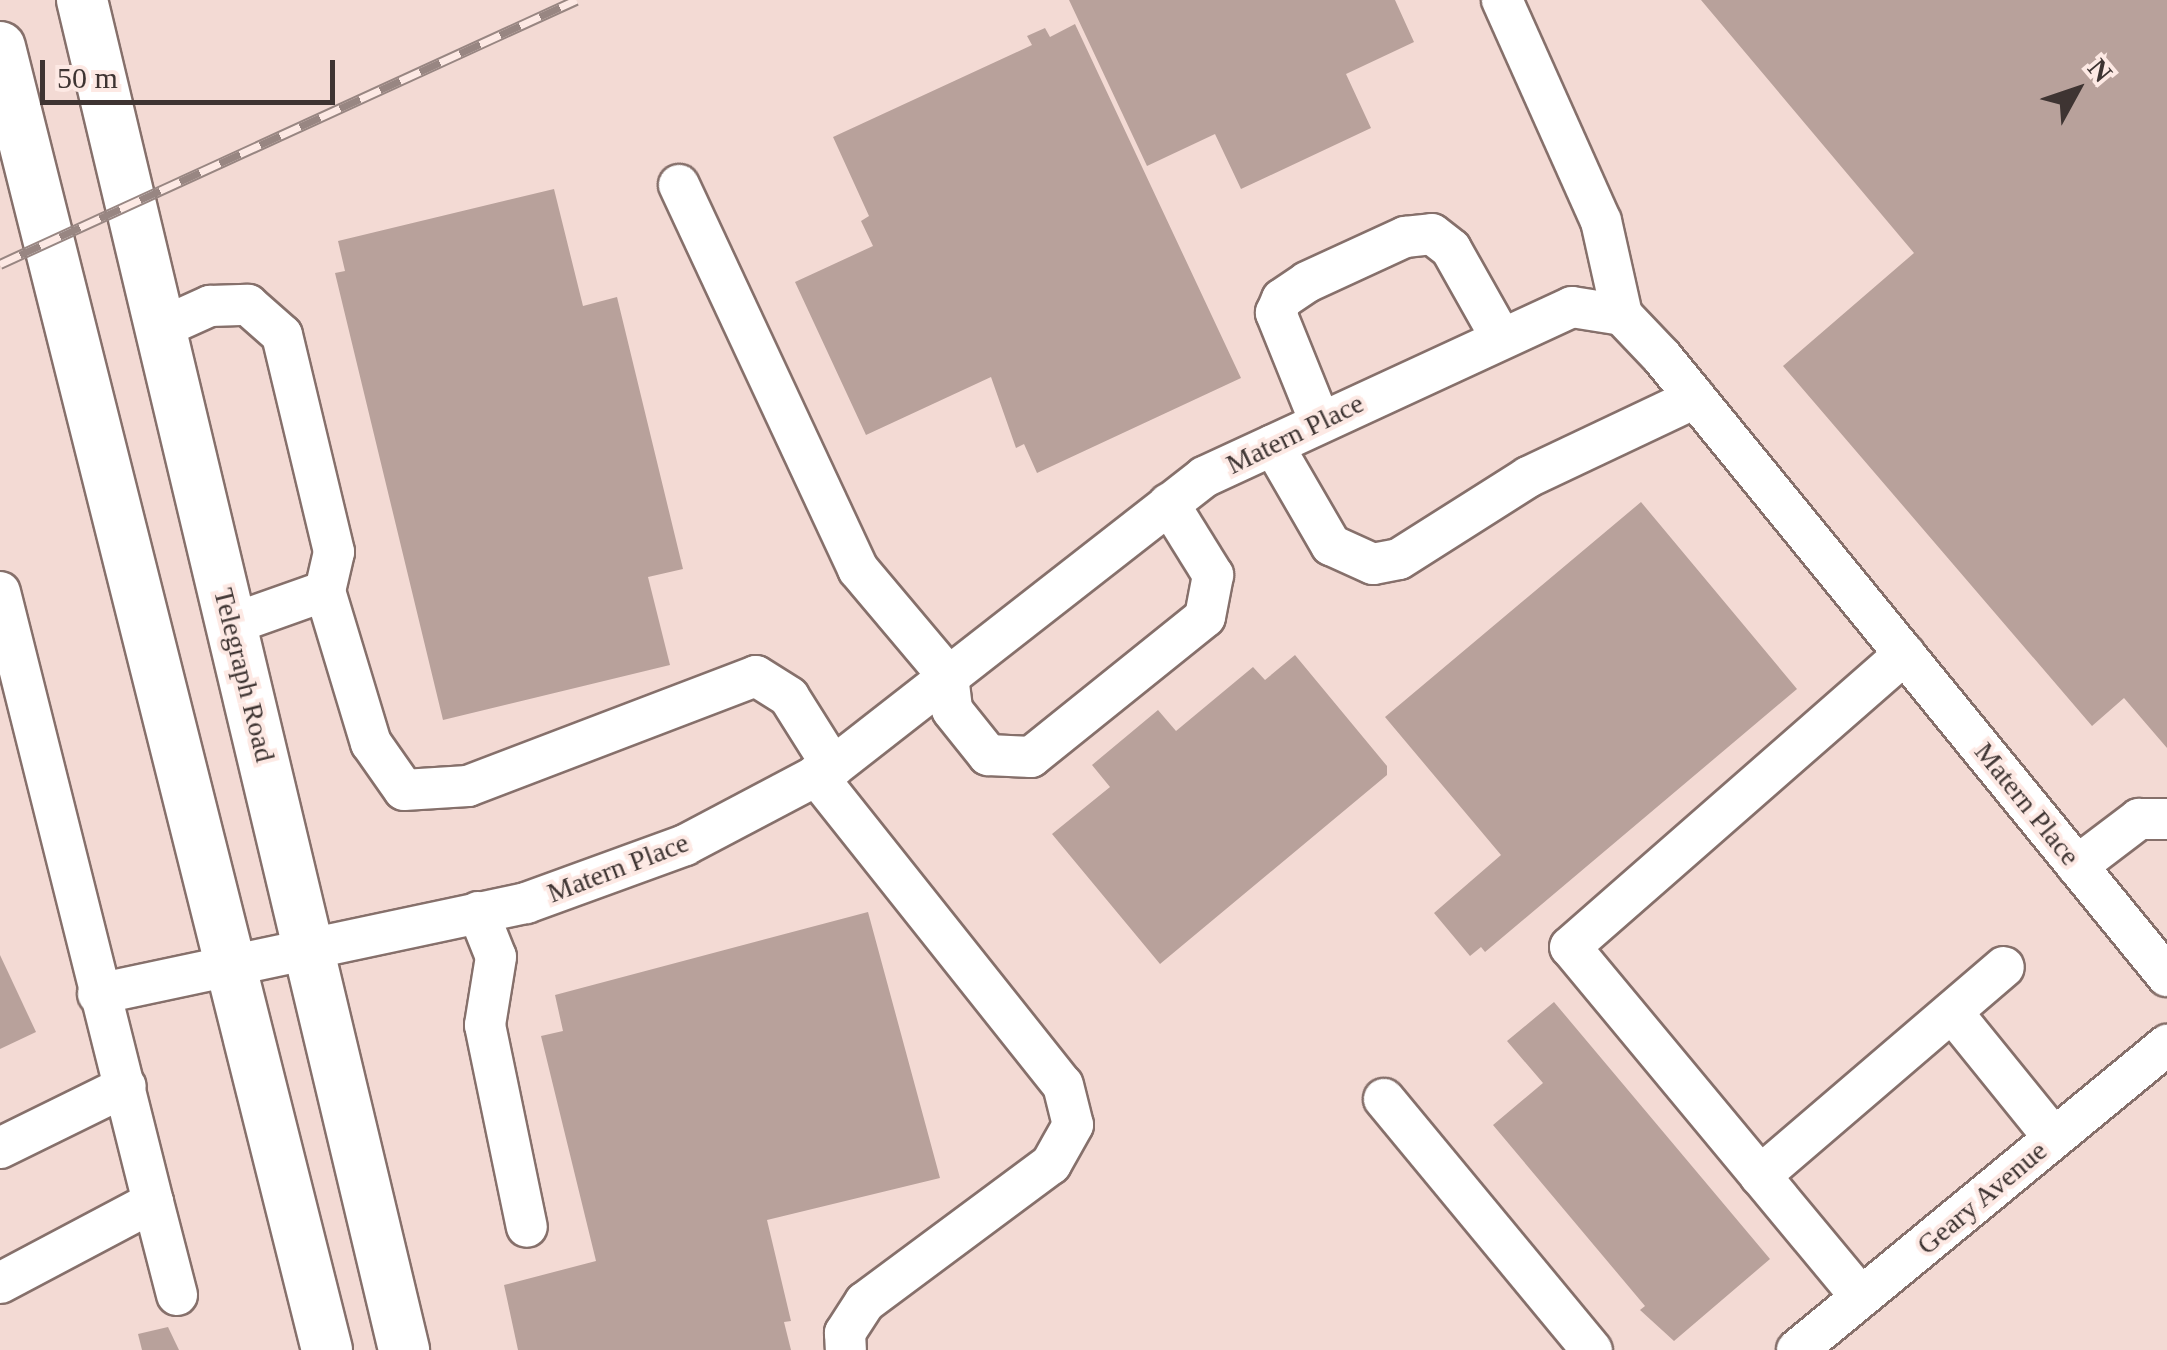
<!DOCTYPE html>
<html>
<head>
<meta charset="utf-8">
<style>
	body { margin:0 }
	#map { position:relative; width:2167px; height:1350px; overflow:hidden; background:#f3dad4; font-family:"Times New Roman",serif }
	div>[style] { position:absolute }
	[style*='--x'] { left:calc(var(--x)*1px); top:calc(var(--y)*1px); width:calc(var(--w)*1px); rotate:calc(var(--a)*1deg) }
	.building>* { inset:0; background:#b8a19b }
	.roads { filter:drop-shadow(2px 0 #86706b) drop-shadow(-2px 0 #86706b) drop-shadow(0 2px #86706b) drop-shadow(0 -2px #86706b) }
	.minor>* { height:40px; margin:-20px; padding:0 20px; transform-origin:20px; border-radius:20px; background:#fff }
	.major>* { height:50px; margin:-25px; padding:0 25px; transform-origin:25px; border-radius:25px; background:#fff }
	.rail>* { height:11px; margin-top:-5.5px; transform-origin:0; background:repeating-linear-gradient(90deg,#fde9e4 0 22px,#988682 0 44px); box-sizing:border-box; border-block:2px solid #988682 }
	span { translate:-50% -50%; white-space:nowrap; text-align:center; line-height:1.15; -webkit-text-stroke:8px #fde9e4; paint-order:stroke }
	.street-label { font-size:28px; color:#3e3432 }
	.north { position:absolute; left:2027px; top:40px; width:100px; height:100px; -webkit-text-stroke:8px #fde9e4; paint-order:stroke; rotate:50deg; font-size:28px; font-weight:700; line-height:40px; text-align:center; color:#3e3432 }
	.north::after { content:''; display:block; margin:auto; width:35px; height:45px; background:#3e3432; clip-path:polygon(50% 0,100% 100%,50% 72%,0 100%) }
	.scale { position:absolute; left:40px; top:60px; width:295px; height:45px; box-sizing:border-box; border:5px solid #3e3432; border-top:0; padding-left:12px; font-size:30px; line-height:35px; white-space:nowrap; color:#3e3432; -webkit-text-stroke:8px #fde9e4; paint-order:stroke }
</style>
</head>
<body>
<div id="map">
	<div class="building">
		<div style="clip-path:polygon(1069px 0,1395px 0,1414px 42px,1346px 74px,1371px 128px,1241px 189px,1215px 134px,1147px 166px)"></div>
		<div style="clip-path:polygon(1701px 0,2167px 0,2167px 748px,2124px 698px,2092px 726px,1783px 366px,1914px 253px)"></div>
		<div style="clip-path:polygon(1075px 24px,1241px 378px,1037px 473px,1024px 444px,1016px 448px,991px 377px,866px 435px,795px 282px,873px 246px,861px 221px,869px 216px,833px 137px,1032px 45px,1027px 36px,1045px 28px,1050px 37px)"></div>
		<div style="clip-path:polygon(554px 189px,583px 306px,617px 297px,683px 569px,648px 577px,670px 665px,443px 720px,335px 273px,345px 271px,338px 241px)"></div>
		<div style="clip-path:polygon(1641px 502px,1797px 689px,1485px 952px,1481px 947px,1470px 956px,1434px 913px,1501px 855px,1385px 717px)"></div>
		<div style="clip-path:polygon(1295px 655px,1387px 766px,1387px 775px,1160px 964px,1052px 834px,1110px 787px,1092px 765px,1158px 710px,1176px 731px,1253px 667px,1265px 680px)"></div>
		<div style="clip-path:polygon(868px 912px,940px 1178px,767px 1220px,791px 1321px,784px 1322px,791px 1350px,518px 1350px,504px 1285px,596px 1261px,541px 1036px,563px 1031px,555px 995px)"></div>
		<div style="clip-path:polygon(0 955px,36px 1032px,0 1049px)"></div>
		<div style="clip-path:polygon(1554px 1002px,1770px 1259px,1674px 1341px,1640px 1310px,1645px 1306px,1493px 1125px,1543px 1083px,1507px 1041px)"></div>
		<div style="clip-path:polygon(168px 1327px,179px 1350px,142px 1350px,138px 1334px)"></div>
	</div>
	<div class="roads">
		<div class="minor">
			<div style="--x:1502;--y:0;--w:242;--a:65.9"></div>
			<div style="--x:1601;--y:221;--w:96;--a:77.4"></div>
			<div style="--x:679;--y:185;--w:424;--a:65"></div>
			<div style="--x:858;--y:569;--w:140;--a:49.9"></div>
			<div style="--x:948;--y:676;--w:34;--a:83"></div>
			<div style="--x:952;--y:710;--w:58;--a:51.3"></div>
			<div style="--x:988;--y:755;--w:43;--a:2.7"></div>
			<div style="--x:1031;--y:757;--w:223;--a:-38.8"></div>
			<div style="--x:1205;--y:617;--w:43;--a:-79.2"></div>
			<div style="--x:1213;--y:575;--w:84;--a:-121.8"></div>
			<div style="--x:161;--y:328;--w:54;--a:-24.2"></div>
			<div style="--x:210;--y:306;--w:38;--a:-2"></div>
			<div style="--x:248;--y:305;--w:45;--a:41.4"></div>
			<div style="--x:282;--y:335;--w:223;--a:76.5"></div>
			<div style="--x:334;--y:552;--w:40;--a:103"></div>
			<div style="--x:325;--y:591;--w:99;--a:160.5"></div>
			<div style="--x:1320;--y:422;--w:118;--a:-112"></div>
			<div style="--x:1276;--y:313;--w:15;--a:-67"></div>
			<div style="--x:1282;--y:299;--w:30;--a:-34"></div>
			<div style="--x:1307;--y:282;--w:108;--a:-24.7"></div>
			<div style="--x:1405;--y:237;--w:27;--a:-6"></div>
			<div style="--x:1432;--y:234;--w:24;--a:38"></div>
			<div style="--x:1451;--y:249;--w:100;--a:60.6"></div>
			<div style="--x:1273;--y:445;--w:116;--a:59.9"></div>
			<div style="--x:1331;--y:545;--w:46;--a:24.3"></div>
			<div style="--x:1373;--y:564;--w:26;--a:-11"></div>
			<div style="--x:1399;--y:559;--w:153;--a:-32.4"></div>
			<div style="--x:1528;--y:477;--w:185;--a:-25.3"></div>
			<div style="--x:325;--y:591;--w:159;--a:73.2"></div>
			<div style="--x:371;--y:743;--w:57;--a:54.9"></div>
			<div style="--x:404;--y:790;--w:64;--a:-3.6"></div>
			<div style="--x:468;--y:786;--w:308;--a:-20.9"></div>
			<div style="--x:756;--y:676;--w:39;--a:32"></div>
			<div style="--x:789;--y:697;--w:83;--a:57.8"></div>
			<div style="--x:0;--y:592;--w:629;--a:75.92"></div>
			<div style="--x:153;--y:1202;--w:173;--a:152.1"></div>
			<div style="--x:816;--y:775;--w:396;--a:51.5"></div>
			<div style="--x:1063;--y:1085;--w:41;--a:76"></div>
			<div style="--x:1073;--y:1125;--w:45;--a:119.4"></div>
			<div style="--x:1051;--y:1164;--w:232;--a:143.4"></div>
			<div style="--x:865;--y:1302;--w:37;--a:123"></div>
			<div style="--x:845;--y:1333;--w:17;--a:87"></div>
			<div style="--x:2077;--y:866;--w:78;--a:-37.2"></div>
			<div style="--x:2139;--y:819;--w:28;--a:0"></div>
			<div style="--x:478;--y:912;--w:48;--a:68.2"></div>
			<div style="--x:496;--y:957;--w:69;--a:99.2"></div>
			<div style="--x:485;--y:1025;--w:206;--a:78.3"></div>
			<div style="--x:98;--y:994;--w:438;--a:-12"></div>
			<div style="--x:526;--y:903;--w:169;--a:-20"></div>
			<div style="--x:685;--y:845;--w:167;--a:-27.8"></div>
			<div style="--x:833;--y:767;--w:471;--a:-38"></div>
			<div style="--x:1204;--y:477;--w:405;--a:-24.8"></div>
			<div style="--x:1572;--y:307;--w:51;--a:9.1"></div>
			<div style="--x:1622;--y:315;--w:58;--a:46.4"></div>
			<div style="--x:1662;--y:357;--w:799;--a:50.79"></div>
			<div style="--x:1952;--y:1012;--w:162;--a:51"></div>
			<div style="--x:1384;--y:1099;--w:326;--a:50.4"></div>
			<div style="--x:0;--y:1148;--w:140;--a:-26.2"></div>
			<div style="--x:1760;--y:1176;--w:321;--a:-40.6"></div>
			<div style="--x:153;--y:1202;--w:96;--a:75.5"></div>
			<div style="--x:1861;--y:1297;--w:455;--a:-129.7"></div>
			<div style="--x:1570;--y:947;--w:445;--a:-41.2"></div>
			<div style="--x:1797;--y:1350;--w:480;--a:-39.5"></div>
		</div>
		<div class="major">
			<div style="--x:82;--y:0;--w:1388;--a:76.58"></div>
			<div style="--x:0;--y:47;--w:1343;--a:75.91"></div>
		</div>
	</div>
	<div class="rail">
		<div style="--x:0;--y:264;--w:634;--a:-24.62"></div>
	</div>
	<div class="street-label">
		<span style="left:1295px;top:434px;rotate:-26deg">Matern Place</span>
		<span style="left:244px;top:675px;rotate:76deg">Telegraph Road</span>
		<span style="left:2027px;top:804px;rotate:51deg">Matern Place</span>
		<span style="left:618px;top:868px;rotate:-21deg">Matern Place</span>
		<span style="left:1982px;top:1198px;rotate:-40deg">Geary Avenue</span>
	</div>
	<div class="north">N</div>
	<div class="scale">50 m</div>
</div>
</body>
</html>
